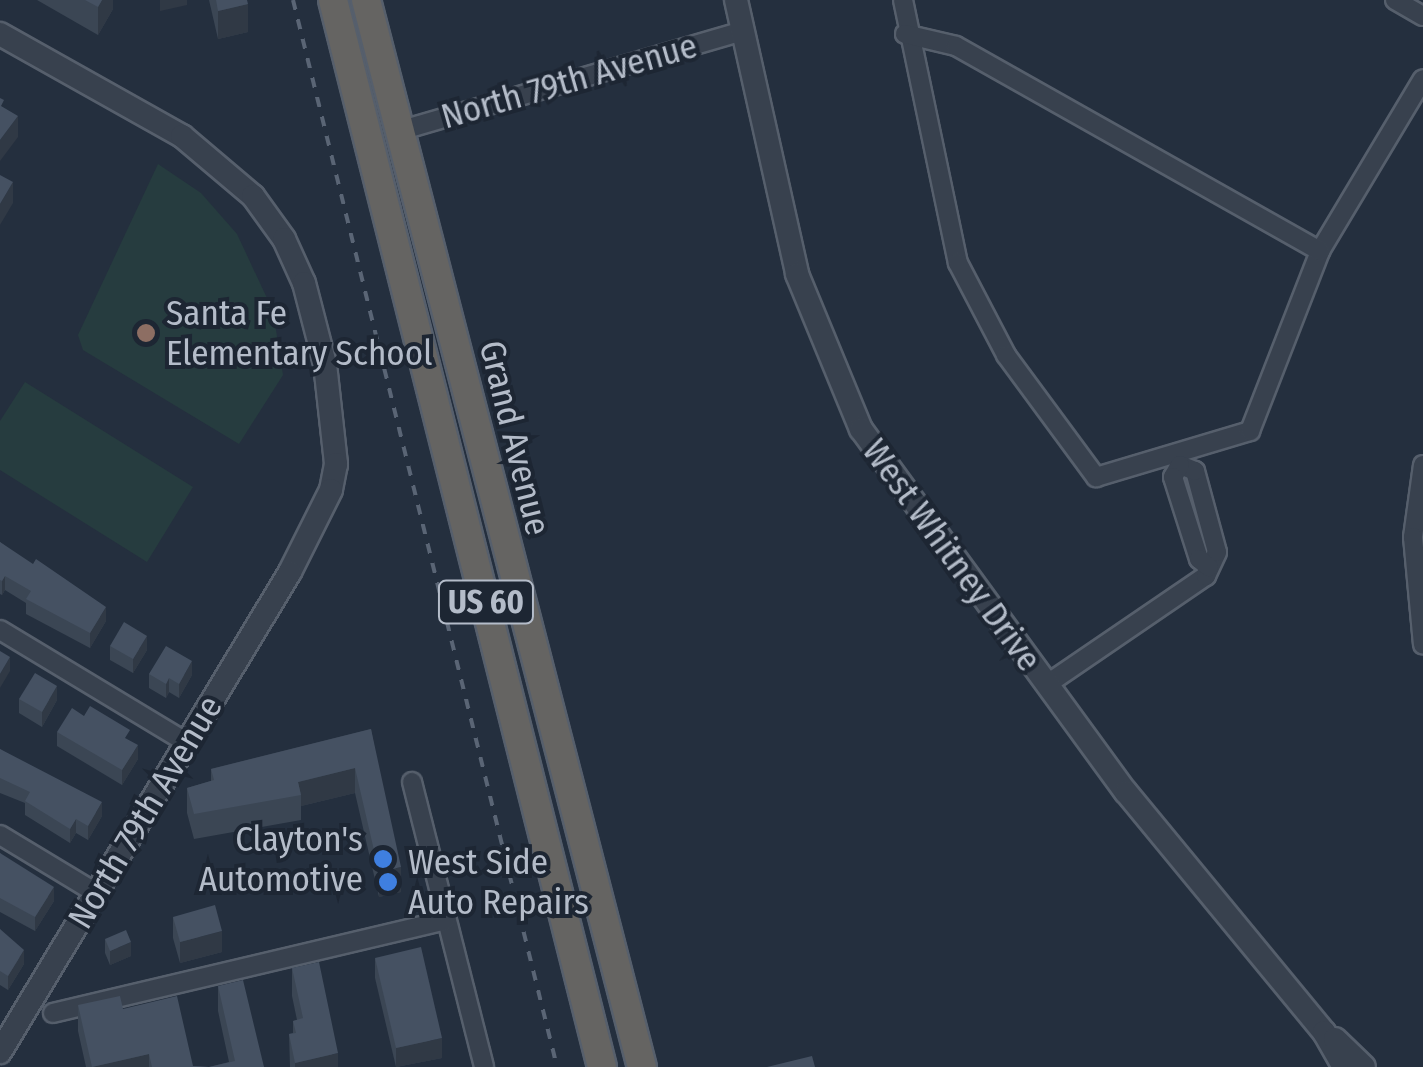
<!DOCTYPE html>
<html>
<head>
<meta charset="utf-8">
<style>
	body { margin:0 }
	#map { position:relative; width:1423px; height:1067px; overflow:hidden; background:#242f3e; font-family:"Fira Sans Condensed",sans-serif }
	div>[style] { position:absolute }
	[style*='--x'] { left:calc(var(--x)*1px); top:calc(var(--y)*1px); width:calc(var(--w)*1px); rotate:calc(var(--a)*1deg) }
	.green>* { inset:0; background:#263c3f }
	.roads { filter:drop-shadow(2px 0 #565f6c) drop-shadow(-2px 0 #565f6c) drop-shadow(0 2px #565f6c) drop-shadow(0 -2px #565f6c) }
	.minor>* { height:18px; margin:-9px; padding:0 9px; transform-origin:9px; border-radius:9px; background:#38414e }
	.tertiary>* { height:22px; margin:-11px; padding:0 11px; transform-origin:11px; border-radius:11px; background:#38414e }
	.trunk>* { height:28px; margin:-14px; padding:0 14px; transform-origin:14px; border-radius:14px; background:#656462 }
	.rail>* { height:4px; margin-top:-2px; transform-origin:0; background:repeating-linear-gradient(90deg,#5a6575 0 10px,transparent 0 20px) }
	.wall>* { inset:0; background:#3b4654 }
	.shaded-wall>* { inset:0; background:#303945 }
	.building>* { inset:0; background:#455162 }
	.dots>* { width:28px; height:28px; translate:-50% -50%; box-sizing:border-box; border:5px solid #1d2633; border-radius:50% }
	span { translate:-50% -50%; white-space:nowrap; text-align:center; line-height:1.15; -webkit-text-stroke:8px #1d2633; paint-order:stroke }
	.shield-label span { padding:2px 8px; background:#1d2633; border:2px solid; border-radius:8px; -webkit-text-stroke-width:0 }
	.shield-label { font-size:32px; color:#b4bcc9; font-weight:700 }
	.street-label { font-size:35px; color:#b4bcc9 }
	.poi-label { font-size:35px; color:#b4bcc9 }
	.left { translate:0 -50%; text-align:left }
	.right { translate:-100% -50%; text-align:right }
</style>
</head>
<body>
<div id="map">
	<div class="green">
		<div style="clip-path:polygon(158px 164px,201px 193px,237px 234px,273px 311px,283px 375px,239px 444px,83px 350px,78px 335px)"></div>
		<div style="clip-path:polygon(25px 382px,193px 487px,147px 562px,0 470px,0 421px)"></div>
	</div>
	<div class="roads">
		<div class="minor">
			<div style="--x:903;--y:0;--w:269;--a:78.2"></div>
			<div style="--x:958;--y:263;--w:104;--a:62.4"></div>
			<div style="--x:1006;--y:355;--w:152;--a:53.6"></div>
			<div style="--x:1096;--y:477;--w:161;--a:-16.6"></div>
			<div style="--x:1250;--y:431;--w:193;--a:-68.7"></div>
			<div style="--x:1320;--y:251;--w:200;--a:-59.1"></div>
			<div style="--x:1395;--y:0;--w:32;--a:30"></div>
			<div style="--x:905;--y:34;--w:52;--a:13.2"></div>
			<div style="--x:956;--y:46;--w:418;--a:29.4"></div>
			<div style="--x:399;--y:131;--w:354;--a:-16.2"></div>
			<div style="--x:1423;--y:465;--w:73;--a:97.9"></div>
			<div style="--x:1413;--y:537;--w:108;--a:84.7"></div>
			<div style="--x:0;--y:630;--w:218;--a:31.1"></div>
			<div style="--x:1046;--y:685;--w:194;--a:-34.3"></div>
			<div style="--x:1206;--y:576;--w:26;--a:-65"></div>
			<div style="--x:1217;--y:552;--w:84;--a:-105.2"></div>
			<div style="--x:1195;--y:471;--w:16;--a:-158"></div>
			<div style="--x:1180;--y:465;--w:14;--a:120"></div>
			<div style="--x:1173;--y:477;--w:86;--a:72.4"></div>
			<div style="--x:1199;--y:559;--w:13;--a:39"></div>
			<div style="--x:412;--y:782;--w:294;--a:75.8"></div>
			<div style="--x:0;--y:835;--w:112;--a:31.1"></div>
			<div style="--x:53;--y:1013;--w:404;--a:-13.3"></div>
		</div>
		<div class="tertiary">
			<div style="--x:736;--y:0;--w:281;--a:77.4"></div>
			<div style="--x:797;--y:274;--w:168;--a:67.6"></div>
			<div style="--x:861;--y:429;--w:449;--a:53.9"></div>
			<div style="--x:1126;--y:792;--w:311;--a:50.5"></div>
			<div style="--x:1324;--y:1032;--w:40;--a:60.3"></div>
			<div style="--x:0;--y:34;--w:209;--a:29.3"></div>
			<div style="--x:182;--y:136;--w:93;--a:40.2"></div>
			<div style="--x:253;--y:196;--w:53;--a:54.2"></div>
			<div style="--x:284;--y:239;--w:48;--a:65.6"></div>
			<div style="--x:304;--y:283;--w:84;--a:75.5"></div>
			<div style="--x:325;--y:364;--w:101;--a:83.7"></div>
			<div style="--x:336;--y:464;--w:26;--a:101"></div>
			<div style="--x:331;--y:490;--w:92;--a:116.6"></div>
			<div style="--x:290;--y:572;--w:561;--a:121.14"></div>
			<div style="--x:1335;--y:1039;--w:40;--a:44"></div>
		</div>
		<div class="trunk">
			<div style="--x:333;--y:0;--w:1100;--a:75.85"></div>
			<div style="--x:366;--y:0;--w:1102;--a:75.5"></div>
		</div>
	</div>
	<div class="rail">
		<div style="--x:293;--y:0;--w:1099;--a:76.1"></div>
	</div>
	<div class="wall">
		<div style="clip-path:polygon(37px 0,113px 0,113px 9px,98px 35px)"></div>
		<div style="clip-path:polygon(209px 0,247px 0,248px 32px,218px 39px)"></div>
		<div style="clip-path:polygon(0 542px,106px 621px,90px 648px,26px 614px,26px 603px,5px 590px,2px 595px,0 594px)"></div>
		<div style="clip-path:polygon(110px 646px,147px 650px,133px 673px,110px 660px)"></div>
		<div style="clip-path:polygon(149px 674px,192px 675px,179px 698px,169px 692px,166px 698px,149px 688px)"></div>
		<div style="clip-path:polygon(19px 699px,57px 700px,42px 727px,19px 713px)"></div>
		<div style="clip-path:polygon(371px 729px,401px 892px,379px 897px,355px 793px,301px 806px,301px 820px,194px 839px,187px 813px,187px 788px,211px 781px,211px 769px)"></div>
		<div style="clip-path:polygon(57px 732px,130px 741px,138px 759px,122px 785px,57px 746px)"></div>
		<div style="clip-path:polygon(0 749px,102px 816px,88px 840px,76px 833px,70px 843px,25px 815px,25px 803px,0 793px)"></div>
		<div style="clip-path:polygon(0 853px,54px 901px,35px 931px,0 912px)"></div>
		<div style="clip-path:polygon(173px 917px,222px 952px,180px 963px,173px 938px)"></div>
		<div style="clip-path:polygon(0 929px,24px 964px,8px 990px,0 985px)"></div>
		<div style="clip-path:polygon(105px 939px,131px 956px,110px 965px,105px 953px)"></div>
		<div style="clip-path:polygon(375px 958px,442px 1058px,396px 1067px,375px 978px)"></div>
		<div style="clip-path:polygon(292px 968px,338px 1067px,290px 1067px,289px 1034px,293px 1033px,293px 1021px,297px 1020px,292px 996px)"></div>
		<div style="clip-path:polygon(218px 986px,264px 1067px,86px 1067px,78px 1031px,78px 1005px,123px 1009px,193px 1066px,209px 1067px,229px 1062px,218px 1011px)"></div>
	</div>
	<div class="shaded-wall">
		<div style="clip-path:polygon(102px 0,113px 0,113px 9px,98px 35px,98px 7px)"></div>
		<div style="clip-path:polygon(160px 0,187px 0,187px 5px,160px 11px)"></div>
		<div style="clip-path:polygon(248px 4px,248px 32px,218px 39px,218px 11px)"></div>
		<div style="clip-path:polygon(18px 116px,18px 137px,0 161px,0 140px)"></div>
		<div style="clip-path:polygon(13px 182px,13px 203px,0 225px,0 204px)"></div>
		<div style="clip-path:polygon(5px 576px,5px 590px,2px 595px,2px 581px)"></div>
		<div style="clip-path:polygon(106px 607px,106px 621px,90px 648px,90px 633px)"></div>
		<div style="clip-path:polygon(147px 636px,147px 650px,133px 673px,133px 659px)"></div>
		<div style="clip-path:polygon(10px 657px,10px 671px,0 688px,0 674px)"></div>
		<div style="clip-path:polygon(192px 661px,192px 675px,179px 698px,179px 684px)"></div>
		<div style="clip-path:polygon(169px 678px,169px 692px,166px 698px,166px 684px)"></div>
		<div style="clip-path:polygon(57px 686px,57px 700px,42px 727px,42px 712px)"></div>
		<div style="clip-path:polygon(138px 745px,138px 759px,122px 785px,122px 770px)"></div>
		<div style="clip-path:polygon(355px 768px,355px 793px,301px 806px,301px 795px,298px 782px)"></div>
		<div style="clip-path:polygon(102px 802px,102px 816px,88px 840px,88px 826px)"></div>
		<div style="clip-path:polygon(76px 819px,76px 833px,70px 843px,70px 829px)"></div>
		<div style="clip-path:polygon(401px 867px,401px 892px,379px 897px,379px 872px)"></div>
		<div style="clip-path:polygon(54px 887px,54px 901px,35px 931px,35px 917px)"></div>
		<div style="clip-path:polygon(222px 931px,222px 952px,180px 963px,180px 942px)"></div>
		<div style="clip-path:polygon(131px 942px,131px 956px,110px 965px,110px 951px)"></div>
		<div style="clip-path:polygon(24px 950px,24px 964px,8px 990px,8px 976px)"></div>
		<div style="clip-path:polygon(442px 1038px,442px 1058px,396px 1067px,396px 1048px)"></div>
		<div style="clip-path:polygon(338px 1053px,338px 1067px,295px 1067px,295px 1063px)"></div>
		<div style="clip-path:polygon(149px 1054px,149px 1067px,92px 1067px)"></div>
	</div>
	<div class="building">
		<div style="clip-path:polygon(85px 0,102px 0,98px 7px)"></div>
		<div style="clip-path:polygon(216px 0,247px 0,248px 4px,218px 11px)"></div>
		<div style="clip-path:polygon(0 98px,4px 100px,1px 106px,18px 116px,0 140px)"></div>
		<div style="clip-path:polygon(0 175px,13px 182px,0 204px)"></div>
		<div style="clip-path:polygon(0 542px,33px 564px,36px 559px,106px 607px,90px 633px,26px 599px,31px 591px,5px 576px,2px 581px,0 580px)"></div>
		<div style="clip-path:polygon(124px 622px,147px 636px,133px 659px,110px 646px)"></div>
		<div style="clip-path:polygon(166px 646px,192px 661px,179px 684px,169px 678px,166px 684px,149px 674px)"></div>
		<div style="clip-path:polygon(0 651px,10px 657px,0 674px)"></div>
		<div style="clip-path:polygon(35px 673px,57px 686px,42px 712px,19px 699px)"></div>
		<div style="clip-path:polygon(90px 706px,130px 730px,125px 738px,138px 745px,122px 770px,57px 732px,72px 708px,84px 716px)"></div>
		<div style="clip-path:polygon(371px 729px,401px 867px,379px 872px,355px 768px,298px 782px,301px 795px,194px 814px,187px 788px,214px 780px,211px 769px)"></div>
		<div style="clip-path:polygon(0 749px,102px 802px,88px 826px,76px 819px,70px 829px,25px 801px,30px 792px,0 778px)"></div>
		<div style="clip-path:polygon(0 853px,54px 887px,35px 917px,0 898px)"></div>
		<div style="clip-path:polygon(215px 905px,222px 931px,180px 942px,173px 917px)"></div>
		<div style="clip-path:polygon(0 929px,24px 950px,8px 976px,0 971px)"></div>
		<div style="clip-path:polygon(126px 930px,131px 942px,110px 951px,105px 939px)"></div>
		<div style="clip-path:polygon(421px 947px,442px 1038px,396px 1048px,375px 958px)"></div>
		<div style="clip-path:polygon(319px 962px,338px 1053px,295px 1063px,289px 1034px,296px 1033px,293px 1021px,303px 1018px,292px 968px)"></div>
		<div style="clip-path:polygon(243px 980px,264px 1067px,152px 1067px,149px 1054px,92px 1067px,78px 1005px,120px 996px,123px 1009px,177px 996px,193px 1066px,209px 1067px,235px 1061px,218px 986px)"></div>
		<div style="clip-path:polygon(812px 1056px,815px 1067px,767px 1067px)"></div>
	</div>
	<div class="dots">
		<div style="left:146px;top:333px;background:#8d6e63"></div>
		<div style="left:383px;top:859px;background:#3f7fe0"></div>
		<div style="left:388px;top:882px;background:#3f7fe0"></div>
	</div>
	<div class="shield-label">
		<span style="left:486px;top:602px">US 60</span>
	</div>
	<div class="street-label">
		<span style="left:569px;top:81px;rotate:-16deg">North 79th Avenue</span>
		<span style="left:515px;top:438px;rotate:76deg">Grand Avenue</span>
		<span style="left:952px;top:555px;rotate:54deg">West Whitney Drive</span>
		<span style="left:145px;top:812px;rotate:-59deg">North 79th Avenue</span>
	</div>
	<div class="poi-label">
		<span class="left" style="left:166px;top:333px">Santa Fe<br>Elementary School</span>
		<span class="right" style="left:363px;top:859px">Clayton's<br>Automotive</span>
		<span class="left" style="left:408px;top:882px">West Side<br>Auto Repairs</span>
	</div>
</div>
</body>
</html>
